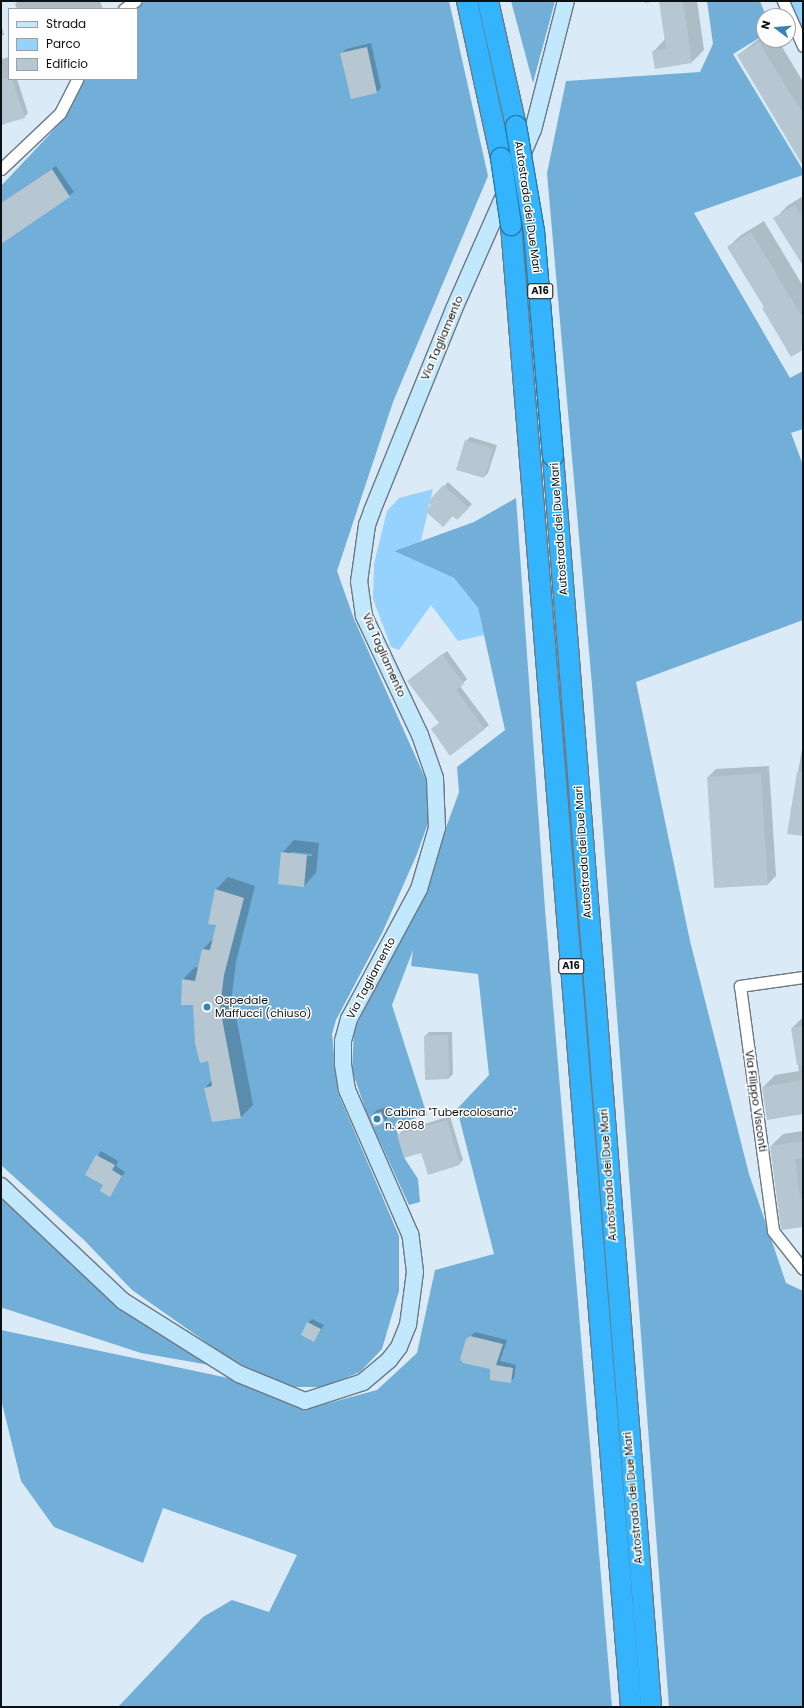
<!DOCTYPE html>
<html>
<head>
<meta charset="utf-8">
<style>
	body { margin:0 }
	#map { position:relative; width:804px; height:1708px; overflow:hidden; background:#daebf7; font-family:Poppins,sans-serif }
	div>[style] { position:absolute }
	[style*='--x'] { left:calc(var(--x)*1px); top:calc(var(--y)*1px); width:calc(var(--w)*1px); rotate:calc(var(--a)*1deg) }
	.green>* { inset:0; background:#95d2fd }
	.forest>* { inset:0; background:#71afd9 }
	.shadow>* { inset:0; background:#0003 }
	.building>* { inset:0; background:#b7c7d2 }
	.roads { filter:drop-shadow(1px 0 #6a7883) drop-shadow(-1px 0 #6a7883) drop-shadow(0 1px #6a7883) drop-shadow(0 -1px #6a7883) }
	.street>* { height:11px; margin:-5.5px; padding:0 5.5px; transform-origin:5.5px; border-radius:5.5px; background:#fff }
	.secondary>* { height:16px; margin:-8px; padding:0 8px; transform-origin:8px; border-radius:8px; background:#c2e8fe }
	.highway>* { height:20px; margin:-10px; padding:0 10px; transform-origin:10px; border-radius:10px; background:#34b4fc }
	.bridges { filter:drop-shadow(1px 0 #257bab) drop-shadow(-1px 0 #257bab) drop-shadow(0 1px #257bab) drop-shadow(0 -1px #257bab) }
	.highway-bridge>* { height:20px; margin:-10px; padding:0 10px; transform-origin:10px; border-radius:10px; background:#34b4fc }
	.dots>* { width:11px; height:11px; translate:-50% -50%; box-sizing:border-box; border:2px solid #fff; border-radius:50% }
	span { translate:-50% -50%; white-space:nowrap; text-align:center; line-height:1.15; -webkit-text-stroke:3px #fff; paint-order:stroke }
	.shield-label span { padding:1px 3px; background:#fff; border:1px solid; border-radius:3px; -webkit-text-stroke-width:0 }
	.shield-label { font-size:10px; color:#0a1014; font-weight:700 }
	.street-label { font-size:11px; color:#0a1014 }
	.poi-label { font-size:11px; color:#0a1014 }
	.left { translate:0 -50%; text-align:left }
	.frame { position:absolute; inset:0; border:2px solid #0a1014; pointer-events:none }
	.legend { position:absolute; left:8px; top:8px; width:130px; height:72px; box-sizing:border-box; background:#fff; border:1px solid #9d9fa1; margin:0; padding:5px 7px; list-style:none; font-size:12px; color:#0a1014 }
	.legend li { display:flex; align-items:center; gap:8px; height:20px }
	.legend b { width:20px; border:1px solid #9d9fa1 }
	.north { position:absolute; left:756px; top:8px; width:40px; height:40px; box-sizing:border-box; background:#fff; border:1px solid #9d9fa1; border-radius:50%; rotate:286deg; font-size:11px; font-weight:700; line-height:16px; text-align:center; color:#0a1014 }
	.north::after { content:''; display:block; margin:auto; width:14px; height:18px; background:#3484b6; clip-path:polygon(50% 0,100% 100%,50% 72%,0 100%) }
</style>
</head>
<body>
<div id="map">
	<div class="green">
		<div style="clip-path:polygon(783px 1px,803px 1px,803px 46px)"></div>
		<div style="clip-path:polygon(433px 489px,421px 541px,394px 551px,454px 578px,478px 608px,484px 635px,458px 641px,431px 605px,399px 650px,391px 647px,373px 599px,374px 564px,387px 511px,399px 498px)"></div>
	</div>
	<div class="forest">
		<div style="clip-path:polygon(145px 1px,449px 1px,488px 176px,393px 402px,337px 571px,354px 619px,426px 780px,428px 823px,417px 854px,383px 931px,336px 1020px,332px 1034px,338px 1093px,399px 1236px,399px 1291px,382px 1349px,360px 1372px,324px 1387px,287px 1387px,230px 1359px,132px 1290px,84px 1240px,1px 1165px,1px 186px,65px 118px,84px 79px,137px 79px,137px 9px,134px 9px)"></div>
		<div style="clip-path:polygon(511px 1px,555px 1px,533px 83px)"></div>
		<div style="clip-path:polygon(707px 1px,760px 1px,766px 16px,764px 35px,733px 54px,803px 170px,803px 175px,694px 213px,790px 378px,803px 371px,803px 429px,791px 433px,803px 465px,803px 620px,636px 682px,690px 941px,749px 1174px,786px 1283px,803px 1291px,803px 1707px,669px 1707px,592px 685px,547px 173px,566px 81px,700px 72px,713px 44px)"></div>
		<div style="clip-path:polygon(516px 498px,545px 909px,612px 1707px,118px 1707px,203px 1617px,232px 1600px,269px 1612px,297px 1555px,163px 1508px,143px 1563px,54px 1527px,21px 1481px,1px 1399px,1px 1330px,233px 1379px,307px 1409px,377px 1390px,417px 1353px,435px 1270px,494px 1254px,457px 1109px,489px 1075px,478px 974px,411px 966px,413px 950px,392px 1005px,427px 1115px,395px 1124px,405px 1159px,418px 1179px,420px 1202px,409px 1205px,366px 1111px,352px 1070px,354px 1030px,407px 925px,413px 918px,459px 792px,457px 767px,505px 730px,478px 608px,454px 578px,394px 551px,474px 522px)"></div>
		<div style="clip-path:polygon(1px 1192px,132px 1313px,221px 1367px,141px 1353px,3px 1308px,1px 1310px)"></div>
	</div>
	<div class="shadow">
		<div style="clip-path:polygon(18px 1px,100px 1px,103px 9px,17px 9px,15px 4px)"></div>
		<div style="clip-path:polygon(645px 1px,658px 1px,645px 3px)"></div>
		<div style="clip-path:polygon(660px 1px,697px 1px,704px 50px,692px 62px,655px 68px,653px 52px,665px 39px)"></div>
		<div style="clip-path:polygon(1px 24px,4px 34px,1px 37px)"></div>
		<div style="clip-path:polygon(764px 35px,764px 40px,778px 40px,803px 82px,803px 164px,738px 55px)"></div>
		<div style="clip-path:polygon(371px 43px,381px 88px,377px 92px,351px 97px,342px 53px,346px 49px)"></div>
		<div style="clip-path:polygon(9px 57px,9px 79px,17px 79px,28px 113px,24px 117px,1px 124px,1px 59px)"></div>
		<div style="clip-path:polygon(56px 166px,74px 192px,1px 242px,1px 203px)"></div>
		<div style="clip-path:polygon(803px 196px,803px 265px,775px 219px,787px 206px)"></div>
		<div style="clip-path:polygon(764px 221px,803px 286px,803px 349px,728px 247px,741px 235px)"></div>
		<div style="clip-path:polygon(470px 437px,497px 445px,488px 473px,484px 477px,466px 441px)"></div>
		<div style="clip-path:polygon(448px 482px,472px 504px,457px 519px,430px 502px)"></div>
		<div style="clip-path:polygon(447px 651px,467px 679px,460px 686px,489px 725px,451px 754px,440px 723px,409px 681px)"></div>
		<div style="clip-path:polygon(803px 743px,803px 835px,788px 833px)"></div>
		<div style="clip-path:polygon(769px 766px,776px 876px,768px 884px,708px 777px,716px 769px)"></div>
		<div style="clip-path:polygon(evenodd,294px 840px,319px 843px,316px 873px,304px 886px,282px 853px,294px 840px,291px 852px,312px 854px,312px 856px,291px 854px,291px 852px)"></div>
		<div style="clip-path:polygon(228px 877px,255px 886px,236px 962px,232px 995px,253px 1105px,241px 1117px,205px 1088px,212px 1080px,209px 1060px,194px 1004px,183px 979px,195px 967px,198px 968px,203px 949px,214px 938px,217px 924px,216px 889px)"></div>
		<div style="clip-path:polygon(803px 1017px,803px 1113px,763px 1087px,775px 1075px,799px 1071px,792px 1028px)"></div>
		<div style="clip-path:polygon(429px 1032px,452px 1032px,453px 1074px,449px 1078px,425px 1036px)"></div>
		<div style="clip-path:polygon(387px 1107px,390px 1116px,384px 1122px,371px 1116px,377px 1110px)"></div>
		<div style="clip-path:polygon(450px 1116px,463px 1160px,459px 1164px,422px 1151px,398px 1135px,402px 1131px)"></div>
		<div style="clip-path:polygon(803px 1131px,803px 1226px,771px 1146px,783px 1134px)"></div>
		<div style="clip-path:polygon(101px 1151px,118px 1161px,116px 1166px,125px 1172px,110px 1196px,105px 1185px,87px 1174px)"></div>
		<div style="clip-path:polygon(312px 1319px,324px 1325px,314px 1341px,308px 1323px)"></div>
		<div style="clip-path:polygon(475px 1332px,507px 1340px,500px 1361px,516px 1365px,514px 1378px,510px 1382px,491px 1368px,467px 1340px)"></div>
	</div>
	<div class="building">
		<div style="clip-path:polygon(659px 1px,683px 1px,692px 63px,655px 69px,652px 51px,666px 49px)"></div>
		<div style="clip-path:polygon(759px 42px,803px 114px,803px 166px,737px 55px)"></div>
		<div style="clip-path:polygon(367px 47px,377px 93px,351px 99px,340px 53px)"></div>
		<div style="clip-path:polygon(1px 79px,12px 79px,25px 118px,1px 125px)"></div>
		<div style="clip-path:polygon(52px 169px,70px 197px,1px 244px,1px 203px)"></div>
		<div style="clip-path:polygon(795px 205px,803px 219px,803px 266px,773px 218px)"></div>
		<div style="clip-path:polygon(751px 232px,803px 318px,803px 350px,791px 357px,762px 308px,764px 307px,727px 247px)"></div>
		<div style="clip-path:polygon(465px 440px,493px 449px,484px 478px,456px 470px)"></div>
		<div style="clip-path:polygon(443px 485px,469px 508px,457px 520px,453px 516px,443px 527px,425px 511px,431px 505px,428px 502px)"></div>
		<div style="clip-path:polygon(442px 654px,464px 684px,456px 690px,485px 729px,450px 756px,431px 729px,439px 723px,407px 681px)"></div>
		<div style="clip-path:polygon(797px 772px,803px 772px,803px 836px,787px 834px)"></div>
		<div style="clip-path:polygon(761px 773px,768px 885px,714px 888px,707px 777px)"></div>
		<div style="clip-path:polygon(281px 852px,307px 855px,304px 887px,278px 884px)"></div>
		<div style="clip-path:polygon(215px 889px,244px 898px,224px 975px,220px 1008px,241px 1118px,212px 1122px,204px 1088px,212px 1086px,208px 1061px,200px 1063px,195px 1043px,193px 1005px,181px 1005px,182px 979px,195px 981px,202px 949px,210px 950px,216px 925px,208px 924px)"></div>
		<div style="clip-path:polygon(803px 1026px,803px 1065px,797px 1065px,791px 1028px)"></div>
		<div style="clip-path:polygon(448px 1035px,449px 1079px,425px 1080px,424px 1036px)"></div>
		<div style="clip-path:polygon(803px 1080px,803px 1114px,767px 1120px,762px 1087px)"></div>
		<div style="clip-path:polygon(381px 1112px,385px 1123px,374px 1127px,370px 1116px)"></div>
		<div style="clip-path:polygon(447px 1120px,460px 1165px,428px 1175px,421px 1153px,404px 1158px,397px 1135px)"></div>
		<div style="clip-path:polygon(803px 1141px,803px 1158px,795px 1159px,800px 1199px,803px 1199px,803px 1227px,781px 1230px,770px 1146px)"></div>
		<div style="clip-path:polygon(96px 1155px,115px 1165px,112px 1170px,122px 1176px,110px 1197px,100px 1191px,103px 1185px,85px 1175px)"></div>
		<div style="clip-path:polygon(307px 1322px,321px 1329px,314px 1342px,301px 1335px)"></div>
		<div style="clip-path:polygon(470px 1336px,503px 1344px,496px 1365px,513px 1368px,511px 1383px,490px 1380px,490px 1369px,463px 1363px,460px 1359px,466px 1339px)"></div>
	</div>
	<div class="roads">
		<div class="street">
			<div style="--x:783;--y:1;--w:49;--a:66"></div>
			<div style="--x:124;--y:9;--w:14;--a:-36"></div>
			<div style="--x:1;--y:169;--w:81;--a:-43.5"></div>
			<div style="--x:60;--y:113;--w:38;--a:-63"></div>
			<div style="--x:803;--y:977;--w:64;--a:171.9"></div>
			<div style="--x:740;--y:986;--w:247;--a:82.3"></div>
			<div style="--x:773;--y:1231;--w:48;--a:51.7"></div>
		</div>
		<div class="secondary">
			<div style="--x:520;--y:160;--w:33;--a:-67"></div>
			<div style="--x:533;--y:130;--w:133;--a:-75.7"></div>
			<div style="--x:1;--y:1186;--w:168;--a:43.3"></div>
			<div style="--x:123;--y:1301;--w:137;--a:32.2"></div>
			<div style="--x:239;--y:1374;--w:71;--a:22.2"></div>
			<div style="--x:305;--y:1401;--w:61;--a:-18.1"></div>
			<div style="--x:363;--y:1382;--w:34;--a:-40"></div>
			<div style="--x:389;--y:1360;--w:16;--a:-52"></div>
			<div style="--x:399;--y:1347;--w:24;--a:-68"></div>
			<div style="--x:408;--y:1325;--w:53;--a:-82.5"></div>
			<div style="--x:415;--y:1272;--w:38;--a:-97"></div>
			<div style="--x:410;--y:1234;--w:157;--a:-113.6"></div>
			<div style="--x:347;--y:1090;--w:26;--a:-99"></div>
			<div style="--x:343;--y:1064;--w:23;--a:-90"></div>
			<div style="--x:343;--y:1041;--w:23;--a:-75"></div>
			<div style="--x:349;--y:1019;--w:148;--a:-61.7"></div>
			<div style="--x:419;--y:889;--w:64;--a:-73.6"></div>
			<div style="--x:437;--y:828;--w:50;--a:-92.3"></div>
			<div style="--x:435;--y:778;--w:46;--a:-109.2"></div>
			<div style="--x:420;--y:735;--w:132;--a:-115.2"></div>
			<div style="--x:364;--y:616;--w:34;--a:-98"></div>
			<div style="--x:359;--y:582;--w:58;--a:-82"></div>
			<div style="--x:367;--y:525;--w:15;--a:-70"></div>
			<div style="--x:372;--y:511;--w:218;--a:-67.9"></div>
			<div style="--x:454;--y:309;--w:131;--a:-66.2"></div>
		</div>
		<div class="highway">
			<div style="--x:467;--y:1;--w:161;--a:77.8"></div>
			<div style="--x:488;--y:1;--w:128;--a:77.4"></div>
			<div style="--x:511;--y:225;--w:1487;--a:85.37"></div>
			<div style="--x:553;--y:456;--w:1255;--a:85.52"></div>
		</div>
	</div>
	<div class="bridges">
		<div class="highway-bridge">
			<div style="--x:516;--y:126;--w:107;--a:80.3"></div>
			<div style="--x:534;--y:231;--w:226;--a:85.2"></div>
			<div style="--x:501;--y:158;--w:68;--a:81.5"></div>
		</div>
	</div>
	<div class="dots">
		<div style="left:207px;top:1007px;background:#3484b6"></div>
		<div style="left:377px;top:1119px;background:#3484b6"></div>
	</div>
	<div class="shield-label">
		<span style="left:540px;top:291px">A16</span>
		<span style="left:571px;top:966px">A16</span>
	</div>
	<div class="street-label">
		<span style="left:528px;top:207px;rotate:82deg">Autostrada dei Due Mari</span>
		<span style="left:442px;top:338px;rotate:-67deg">Via Tagliamento</span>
		<span style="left:559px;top:529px;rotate:-94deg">Autostrada dei Due Mari</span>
		<span style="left:384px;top:655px;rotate:66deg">Via Tagliamento</span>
		<span style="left:583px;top:852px;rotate:-94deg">Autostrada dei Due Mari</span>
		<span style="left:371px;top:978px;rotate:-62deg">Via Tagliamento</span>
		<span style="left:756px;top:1101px;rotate:82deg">Via Filippo Visconti</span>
		<span style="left:608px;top:1175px;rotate:-94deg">Autostrada dei Due Mari</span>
		<span style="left:633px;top:1498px;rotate:-95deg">Autostrada dei Due Mari</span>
	</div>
	<div class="poi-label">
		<span class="left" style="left:215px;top:1007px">Ospedale<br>Maffucci (chiuso)</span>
		<span class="left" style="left:385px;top:1119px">Cabina "Tubercolosario"<br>n. 2068</span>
	</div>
	<div class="frame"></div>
	<ul class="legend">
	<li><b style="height:5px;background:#c2e8fe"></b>Strada</li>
	<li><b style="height:11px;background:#95d2fd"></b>Parco</li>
	<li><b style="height:11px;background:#b7c7d2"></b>Edificio</li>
	</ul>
	<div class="north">N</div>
</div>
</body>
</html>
